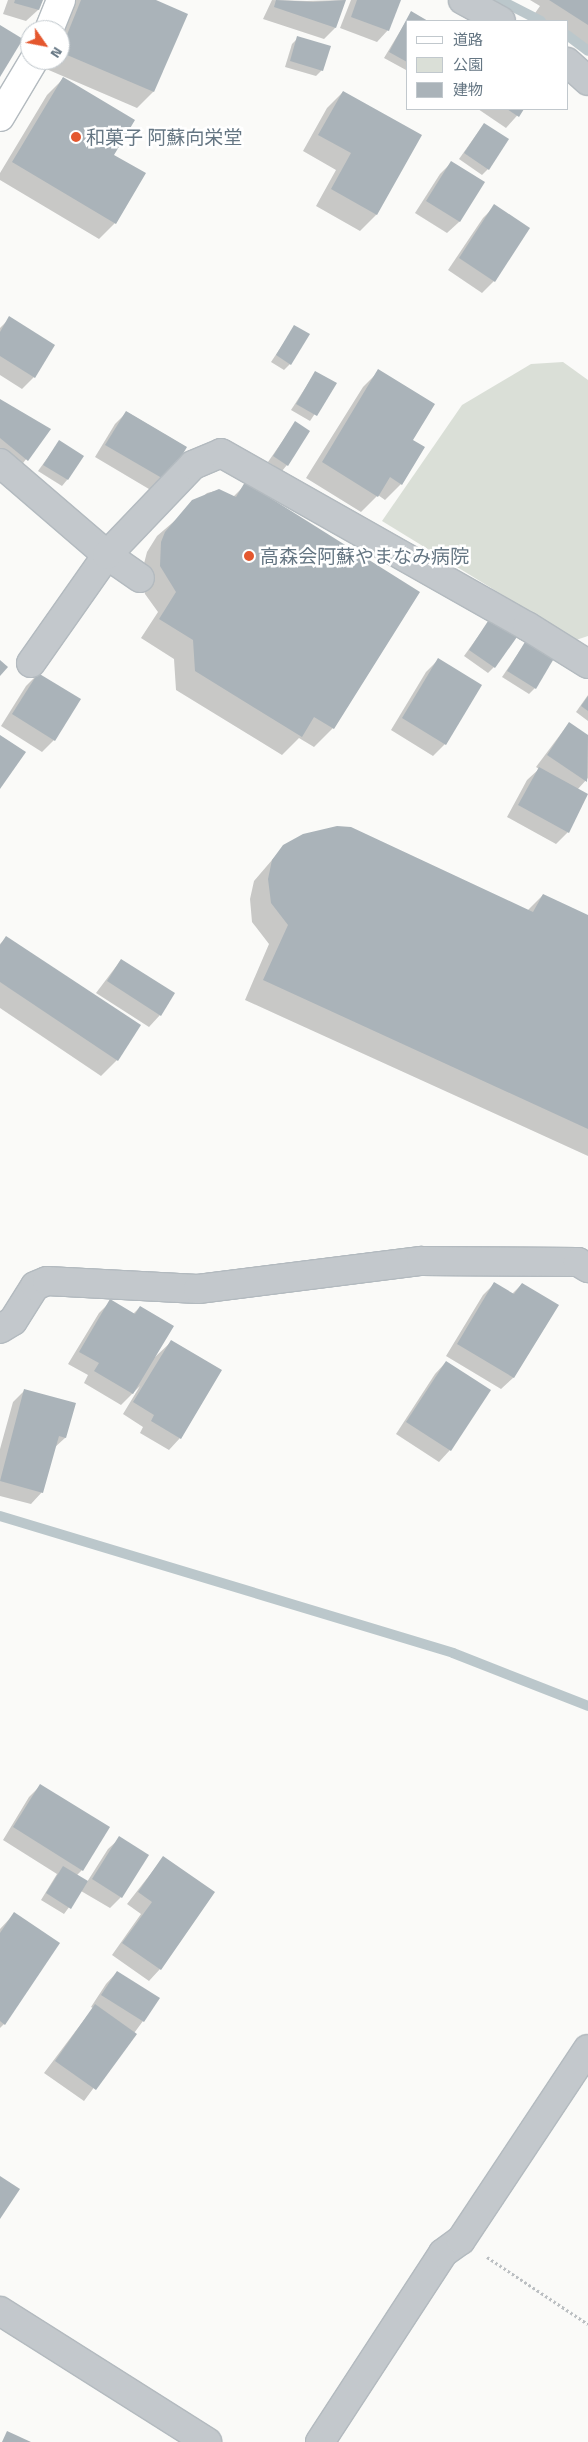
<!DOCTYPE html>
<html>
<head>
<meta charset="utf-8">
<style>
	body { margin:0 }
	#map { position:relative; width:588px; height:2442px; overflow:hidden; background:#fafaf8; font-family:"Titillium Web","Noto Sans JP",sans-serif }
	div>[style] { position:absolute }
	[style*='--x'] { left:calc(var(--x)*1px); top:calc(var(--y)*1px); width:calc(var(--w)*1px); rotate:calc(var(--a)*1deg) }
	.green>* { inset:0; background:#dadfd7 }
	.shadow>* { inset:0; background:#0003 }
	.stream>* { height:10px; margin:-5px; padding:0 5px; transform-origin:5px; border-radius:5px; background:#bbc7cb }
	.building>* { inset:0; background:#aab3b9 }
	.path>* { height:3px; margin-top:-1.5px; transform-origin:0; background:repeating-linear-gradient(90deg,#bbbfc2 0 2.5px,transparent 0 5px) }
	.roads { filter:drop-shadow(1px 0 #b3babf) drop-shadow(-1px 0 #b3babf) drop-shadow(0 1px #b3babf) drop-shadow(0 -1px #b3babf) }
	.street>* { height:28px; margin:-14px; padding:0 14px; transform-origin:14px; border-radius:14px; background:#c3c8cc }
	.secondary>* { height:28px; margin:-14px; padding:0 14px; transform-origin:14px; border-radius:14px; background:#fff }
	.dots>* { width:14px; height:14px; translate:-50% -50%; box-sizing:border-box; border:2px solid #fff; border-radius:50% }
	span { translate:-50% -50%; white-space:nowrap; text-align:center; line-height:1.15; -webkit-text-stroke:5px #fff; paint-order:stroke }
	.poi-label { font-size:19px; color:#657683 }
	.left { translate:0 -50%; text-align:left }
	.legend { position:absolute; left:406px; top:20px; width:162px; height:90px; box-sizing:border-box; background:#fff; border:1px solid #c1c8cd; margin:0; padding:6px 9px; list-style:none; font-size:15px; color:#657683 }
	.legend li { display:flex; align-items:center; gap:10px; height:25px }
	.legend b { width:25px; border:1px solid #c1c8cd }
	.north { position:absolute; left:20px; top:20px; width:50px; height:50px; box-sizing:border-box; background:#fff; border:1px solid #c1c8cd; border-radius:50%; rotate:123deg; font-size:14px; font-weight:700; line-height:20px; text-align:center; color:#657683 }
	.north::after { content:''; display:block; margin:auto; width:18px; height:22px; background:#e4572e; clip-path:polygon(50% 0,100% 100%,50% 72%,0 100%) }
</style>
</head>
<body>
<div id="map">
	<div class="green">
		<div style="clip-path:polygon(563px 362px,588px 380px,588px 636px,576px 640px,382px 521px,462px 405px,531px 364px)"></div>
	</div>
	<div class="shadow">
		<div style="clip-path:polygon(8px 0,41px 0,38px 10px,26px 21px,3px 14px)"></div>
		<div style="clip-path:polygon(73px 0,153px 0,153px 92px,137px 108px,44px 68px,47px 60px,60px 60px,60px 31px)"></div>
		<div style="clip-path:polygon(272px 0,307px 1px,345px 0,335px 28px,324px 39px,263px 19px)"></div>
		<div style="clip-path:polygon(351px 0,400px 0,388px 30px,377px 42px,340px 28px)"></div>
		<div style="clip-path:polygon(530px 0,588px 0,588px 51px,567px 37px,567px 21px,542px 21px,533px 16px,540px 6px)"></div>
		<div style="clip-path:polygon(411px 13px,426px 21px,407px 21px,406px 70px,384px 58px)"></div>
		<div style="clip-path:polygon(298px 38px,322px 70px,316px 76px,285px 67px,292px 44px)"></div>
		<div style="clip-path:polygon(63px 79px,113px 155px,144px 174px,115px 223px,99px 239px,0 180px,0 173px,47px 95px)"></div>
		<div style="clip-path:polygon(343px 92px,420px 136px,376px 215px,360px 231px,316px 206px,336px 170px,303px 151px,327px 108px)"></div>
		<div style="clip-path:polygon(478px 109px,523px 109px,506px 128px)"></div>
		<div style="clip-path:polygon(484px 124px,488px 169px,482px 175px,459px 159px)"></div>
		<div style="clip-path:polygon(451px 163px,483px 182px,459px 222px,447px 233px,415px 213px,440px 174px)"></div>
		<div style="clip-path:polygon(495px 206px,494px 281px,482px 293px,448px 270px,483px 218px)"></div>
		<div style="clip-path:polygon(10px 318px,34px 377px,22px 389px,0 375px,0 328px)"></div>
		<div style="clip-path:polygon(295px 326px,290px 364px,284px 370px,271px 362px)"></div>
		<div style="clip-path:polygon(379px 371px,411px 440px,401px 484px,385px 500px,378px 495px,361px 512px,306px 478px,363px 387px)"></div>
		<div style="clip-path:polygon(315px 373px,335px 384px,310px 421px,291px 410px)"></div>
		<div style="clip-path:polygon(0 400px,49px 430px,16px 472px,0 459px)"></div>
		<div style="clip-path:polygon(127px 412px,186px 447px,154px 492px,95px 457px,115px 424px)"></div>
		<div style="clip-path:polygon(295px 423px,287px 465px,282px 471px,268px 462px)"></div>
		<div style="clip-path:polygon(59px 442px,67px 480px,62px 486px,38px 471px)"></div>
		<div style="clip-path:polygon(246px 484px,333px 728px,314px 747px,299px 738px,282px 755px,176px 690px,174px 659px,141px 638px,158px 612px,145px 594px,141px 575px,147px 552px,157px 536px,207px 493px,219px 490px,233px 497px)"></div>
		<div style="clip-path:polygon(490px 620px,494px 667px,488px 673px,464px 656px)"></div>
		<div style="clip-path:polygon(528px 639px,535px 688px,529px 694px,502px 677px)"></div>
		<div style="clip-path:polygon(438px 660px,445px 744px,433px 756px,391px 730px,426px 672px)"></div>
		<div style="clip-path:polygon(38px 674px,54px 740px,42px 752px,1px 726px,26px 686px)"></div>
		<div style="clip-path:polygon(588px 695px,588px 721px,576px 712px)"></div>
		<div style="clip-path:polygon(569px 723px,588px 736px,588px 778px,577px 790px,587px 795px,568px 832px,556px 844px,507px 817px,527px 780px,539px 769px,536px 767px)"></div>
		<div style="clip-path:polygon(284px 846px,527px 911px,543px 895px,588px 917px,588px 1156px,245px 1000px,269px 944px,252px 922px,250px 899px,254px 881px)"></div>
		<div style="clip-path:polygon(6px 938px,117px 1060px,101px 1076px,0 1008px,0 944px)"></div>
		<div style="clip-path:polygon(121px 960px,160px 1015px,149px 1027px,96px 993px)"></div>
		<div style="clip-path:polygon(494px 1284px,512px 1294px,522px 1284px,557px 1305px,513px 1378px,501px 1389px,446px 1356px,483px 1295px)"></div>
		<div style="clip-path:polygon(111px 1301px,133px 1314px,140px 1307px,155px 1357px,171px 1342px,180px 1438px,169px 1450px,140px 1433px,143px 1427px,123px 1414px,140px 1386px,121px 1405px,84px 1383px,88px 1375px,68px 1364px,99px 1313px)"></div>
		<div style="clip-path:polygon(446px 1362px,450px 1450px,439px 1462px,396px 1434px,435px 1374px)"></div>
		<div style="clip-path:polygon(25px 1390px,74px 1404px,65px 1438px,54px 1448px,42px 1492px,31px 1504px,0 1496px,0 1449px,13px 1402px)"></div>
		<div style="clip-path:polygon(41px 1785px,82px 1870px,77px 1875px,87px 1882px,108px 1849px,120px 1838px,121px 1897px,110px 1908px,81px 1891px,64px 1914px,41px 1900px,57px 1874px,3px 1840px,29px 1797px)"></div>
		<div style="clip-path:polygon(163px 1858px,160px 1969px,149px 1981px,112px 1955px,141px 1914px,127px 1904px)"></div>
		<div style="clip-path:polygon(14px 1914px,4px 2024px,0 2028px,0 1929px)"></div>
		<div style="clip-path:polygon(117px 1972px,143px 2021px,84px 2101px,44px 2073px,93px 2008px,91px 2007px,106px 1984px)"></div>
	</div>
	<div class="stream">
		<div style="--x:500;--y:0;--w:46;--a:27.1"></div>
		<div style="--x:567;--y:35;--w:26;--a:37"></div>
		<div style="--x:0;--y:1516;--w:473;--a:16.8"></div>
		<div style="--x:453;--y:1653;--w:145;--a:21.4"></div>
	</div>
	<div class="building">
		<div style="clip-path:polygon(15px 0,43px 0,39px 10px,14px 3px)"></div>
		<div style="clip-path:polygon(81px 0,156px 0,188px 14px,154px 92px,60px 52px)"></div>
		<div style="clip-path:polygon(276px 0,313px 2px,346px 0,336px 28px,274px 7px)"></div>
		<div style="clip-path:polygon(357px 0,401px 0,389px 31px,351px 17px)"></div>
		<div style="clip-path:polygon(549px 0,588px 0,588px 25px)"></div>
		<div style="clip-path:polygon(411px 11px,428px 21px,407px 21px,407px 62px,389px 52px)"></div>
		<div style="clip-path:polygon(0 25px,23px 39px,0 77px)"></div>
		<div style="clip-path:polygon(297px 36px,331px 46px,323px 71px,290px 61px)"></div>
		<div style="clip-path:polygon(63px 77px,135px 120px,114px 155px,146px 173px,116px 224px,12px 162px)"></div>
		<div style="clip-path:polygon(343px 91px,422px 135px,377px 215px,331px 189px,351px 153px,318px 135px)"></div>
		<div style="clip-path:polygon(507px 109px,524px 109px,519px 117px)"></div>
		<div style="clip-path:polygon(484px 123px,509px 139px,489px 170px,464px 153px)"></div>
		<div style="clip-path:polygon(451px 161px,485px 182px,460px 222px,426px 201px)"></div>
		<div style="clip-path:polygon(494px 204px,530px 228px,495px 282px,459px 258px)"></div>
		<div style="clip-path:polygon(9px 316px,55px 345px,35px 378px,0 356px,0 332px)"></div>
		<div style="clip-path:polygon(294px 325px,310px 334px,291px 365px,276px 355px)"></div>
		<div style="clip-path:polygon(378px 369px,435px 404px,413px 440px,425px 447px,402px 485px,390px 477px,378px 497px,322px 462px)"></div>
		<div style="clip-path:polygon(315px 371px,337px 383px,317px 416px,296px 404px)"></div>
		<div style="clip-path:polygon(0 399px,51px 429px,28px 461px,0 438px)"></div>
		<div style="clip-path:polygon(126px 411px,187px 447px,167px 481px,105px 445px)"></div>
		<div style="clip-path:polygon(295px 421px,310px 431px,288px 466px,273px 456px)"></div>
		<div style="clip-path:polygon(59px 440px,84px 456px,68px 480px,43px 465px)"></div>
		<div style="clip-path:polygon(245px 482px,420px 592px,334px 729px,314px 717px,302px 737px,195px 671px,193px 640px,159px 619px,176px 592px,160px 566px,161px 542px,165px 532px,192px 500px,219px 489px,236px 497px)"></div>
		<div style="clip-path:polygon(490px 618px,517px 637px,495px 668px,469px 650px)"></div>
		<div style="clip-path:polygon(528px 637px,556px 655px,536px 689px,507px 671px)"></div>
		<div style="clip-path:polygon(438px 658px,482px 685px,446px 745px,402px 718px)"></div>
		<div style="clip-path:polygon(0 660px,8px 667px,0 676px)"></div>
		<div style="clip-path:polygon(38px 673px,81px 699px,55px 741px,12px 714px)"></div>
		<div style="clip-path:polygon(588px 696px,588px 711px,581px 706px)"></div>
		<div style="clip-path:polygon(569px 722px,588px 735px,587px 782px,547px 755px)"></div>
		<div style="clip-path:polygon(0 735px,26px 752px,0 789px)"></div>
		<div style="clip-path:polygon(539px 767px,588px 794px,569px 833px,518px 805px)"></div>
		<div style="clip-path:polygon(337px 826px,351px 827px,533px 912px,543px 894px,588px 915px,588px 1129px,263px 980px,288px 925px,271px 903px,268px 879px,272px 860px,283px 845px,303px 834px)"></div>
		<div style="clip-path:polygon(6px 936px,141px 1025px,118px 1061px,0 982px,0 945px)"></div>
		<div style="clip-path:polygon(121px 959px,175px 993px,161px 1016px,107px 981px)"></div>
		<div style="clip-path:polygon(494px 1282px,514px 1294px,522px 1283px,559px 1305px,514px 1378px,457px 1344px)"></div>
		<div style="clip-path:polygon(110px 1299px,135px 1314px,140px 1306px,174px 1326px,133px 1394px,94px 1371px,99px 1363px,79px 1352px)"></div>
		<div style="clip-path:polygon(171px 1340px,222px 1370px,181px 1439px,151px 1421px,154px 1415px,133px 1402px)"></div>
		<div style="clip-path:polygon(446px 1361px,491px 1390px,451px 1451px,406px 1422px)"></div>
		<div style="clip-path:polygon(24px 1389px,76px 1403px,66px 1438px,59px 1436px,43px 1493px,0 1481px)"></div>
		<div style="clip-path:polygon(40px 1784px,110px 1827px,83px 1871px,13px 1827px)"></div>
		<div style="clip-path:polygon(119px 1836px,149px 1855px,122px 1898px,92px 1879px)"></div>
		<div style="clip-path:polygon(163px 1856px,215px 1892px,161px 1970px,122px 1943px,152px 1902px,138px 1892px)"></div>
		<div style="clip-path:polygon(63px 1866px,88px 1881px,71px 1909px,46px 1893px)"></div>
		<div style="clip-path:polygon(14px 1912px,60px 1943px,5px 2025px,0 2021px,0 1933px)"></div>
		<div style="clip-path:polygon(117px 1971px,160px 1998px,144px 2022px,101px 1995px)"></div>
		<div style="clip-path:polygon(95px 2004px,137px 2034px,96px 2090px,55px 2061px)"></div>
		<div style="clip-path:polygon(0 2176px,20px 2189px,0 2219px)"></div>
		<div style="clip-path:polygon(7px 2431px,31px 2442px,2px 2442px)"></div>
	</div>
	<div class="path">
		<div style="--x:487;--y:2257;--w:121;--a:33.6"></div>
	</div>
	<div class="roads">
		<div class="street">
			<div style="--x:463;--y:0;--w:43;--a:28.9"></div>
			<div style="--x:567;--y:62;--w:28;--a:42"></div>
			<div style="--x:0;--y:463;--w:141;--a:40.7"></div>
			<div style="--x:107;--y:555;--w:40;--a:34.9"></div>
			<div style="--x:31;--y:663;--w:132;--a:-54.9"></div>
			<div style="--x:107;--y:555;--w:124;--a:-46.3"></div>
			<div style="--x:193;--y:465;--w:30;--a:-23"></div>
			<div style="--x:221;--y:453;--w:352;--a:29.5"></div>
			<div style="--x:527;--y:626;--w:72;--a:31.9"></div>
			<div style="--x:0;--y:1329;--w:15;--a:-32"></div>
			<div style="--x:13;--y:1321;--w:41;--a:-57.8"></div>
			<div style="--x:35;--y:1286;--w:13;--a:-23"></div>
			<div style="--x:47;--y:1281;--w:151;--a:3"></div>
			<div style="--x:198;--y:1289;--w:225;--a:-7.2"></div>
			<div style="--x:421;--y:1261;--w:157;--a:0.4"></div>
			<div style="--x:578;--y:1262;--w:12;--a:31"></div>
			<div style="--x:0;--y:2311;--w:245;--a:32.3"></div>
			<div style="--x:320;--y:2442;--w:225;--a:-56.9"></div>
			<div style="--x:443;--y:2253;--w:22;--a:-36"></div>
			<div style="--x:461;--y:2240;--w:229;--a:-56.4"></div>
		</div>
		<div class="secondary">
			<div style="--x:49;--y:30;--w:32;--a:-68"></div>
			<div style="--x:0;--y:117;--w:66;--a:-59.2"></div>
		</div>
	</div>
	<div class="dots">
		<div style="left:76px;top:137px;background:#e4572e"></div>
		<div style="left:249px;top:556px;background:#e4572e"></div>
	</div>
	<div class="poi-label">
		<span class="left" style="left:86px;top:137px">和菓子 阿蘇向栄堂</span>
		<span class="left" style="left:260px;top:556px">高森会阿蘇やまなみ病院</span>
	</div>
	<ul class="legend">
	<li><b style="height:6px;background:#fff"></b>道路</li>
	<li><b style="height:14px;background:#dadfd7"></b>公園</li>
	<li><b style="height:14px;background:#aab3b9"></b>建物</li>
	</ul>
	<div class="north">N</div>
</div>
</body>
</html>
